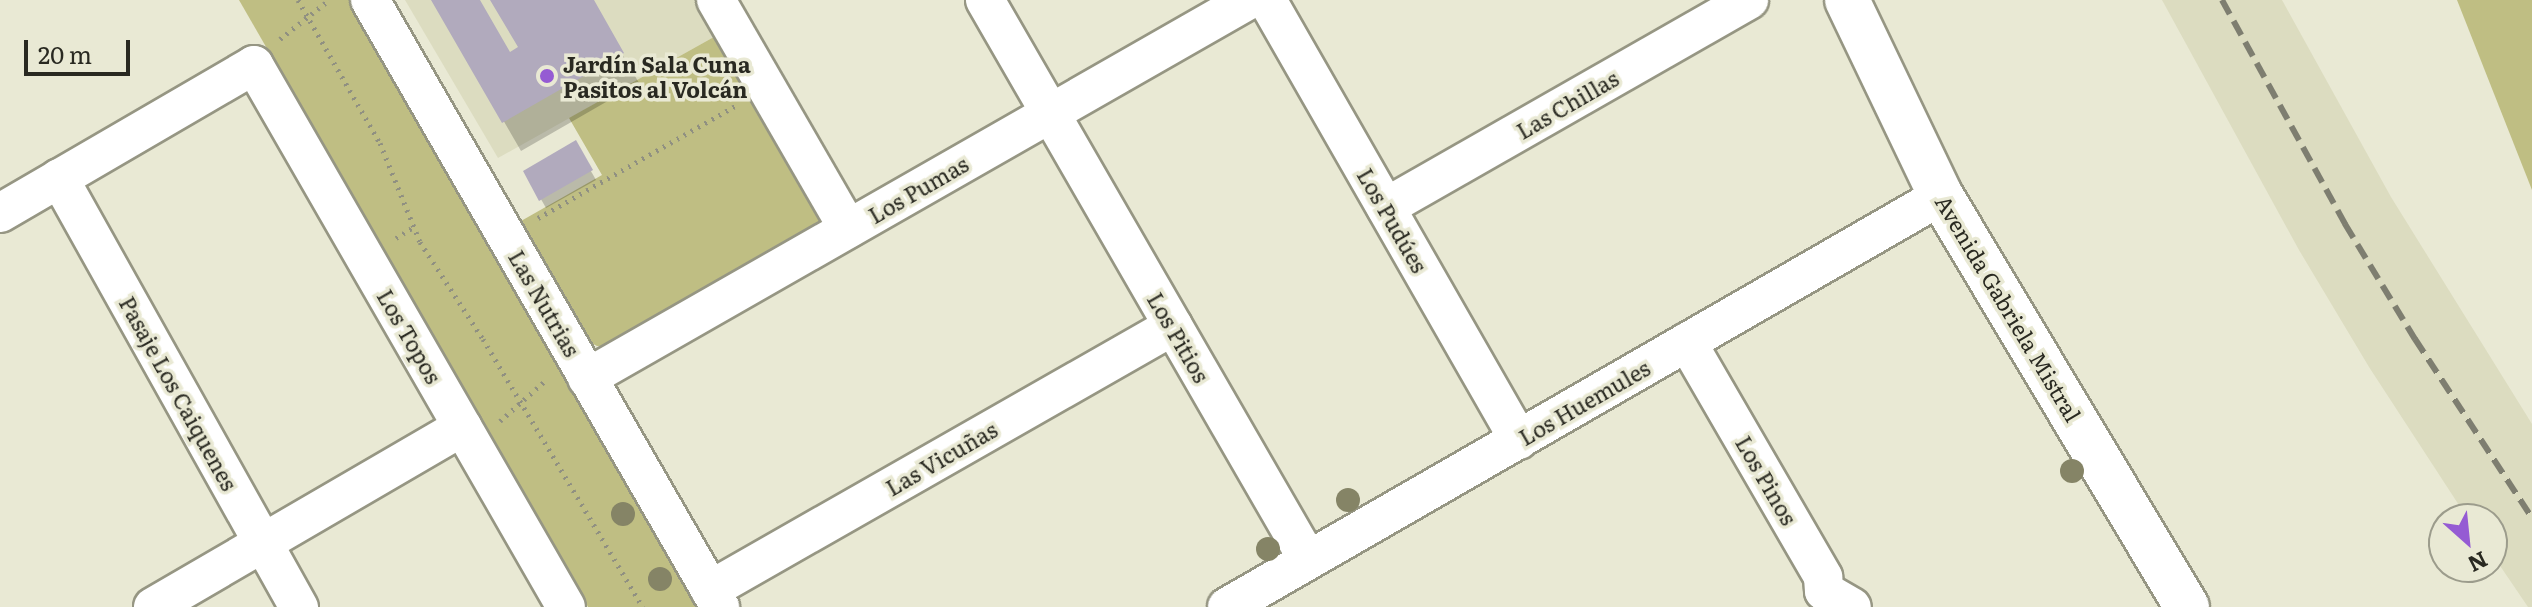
<!DOCTYPE html>
<html>
<head>
<meta charset="utf-8">
<style>
	body { margin:0 }
	#map { position:relative; width:2532px; height:607px; overflow:hidden; background:#e9e9d4; font-family:Literata,serif }
	div>[style] { position:absolute }
	[style*='--x'] { left:calc(var(--x)*1px); top:calc(var(--y)*1px); width:calc(var(--w)*1px); rotate:calc(var(--a)*1deg) }
	.built>* { inset:0; background:#dcdcc0 }
	.green>* { inset:0; background:#bfbe83 }
	.shadow>* { inset:0; background:#0003 }
	.building>* { inset:0; background:#b1aabd }
	.path>* { height:5px; margin-top:-2.5px; transform-origin:0; background:repeating-linear-gradient(90deg,#909081 0 2px,transparent 0 8px) }
	.roads { filter:drop-shadow(2px 0 #969683) drop-shadow(-2px 0 #969683) drop-shadow(0 2px #969683) drop-shadow(0 -2px #969683) }
	.street>* { height:38px; margin:-19px; padding:0 19px; transform-origin:19px; border-radius:19px; background:#fff }
	.secondary>* { height:44px; margin:-22px; padding:0 22px; transform-origin:22px; border-radius:22px; background:#fff }
	.rail>* { height:6px; margin-top:-3px; transform-origin:0; background:repeating-linear-gradient(90deg,#7e7e70 0 16px,transparent 0 24px) }
	.trees>* { width:24px; height:24px; margin:-12px; border-radius:50%; background:#858466 }
	.dots>* { width:22px; height:22px; translate:-50% -50%; box-sizing:border-box; border:4px solid #e9e9d4; border-radius:50% }
	span { translate:-50% -50%; white-space:nowrap; text-align:center; line-height:1.15; -webkit-text-stroke:7px #e9e9d4; paint-order:stroke }
	.poi-label { font-size:22px; color:#292921; font-weight:700 }
	.left { translate:0 -50%; text-align:left }
	.street-label { font-size:22px; color:#292921 }
	.north { position:absolute; left:2428px; top:503px; width:80px; height:80px; box-sizing:border-box; background:#e9e9d4; border:2px solid #9c9c8c; border-radius:50%; rotate:153deg; font-size:22px; font-weight:700; line-height:32px; text-align:center; color:#292921 }
	.north::after { content:''; display:block; margin:auto; width:28px; height:36px; background:#955bd3; clip-path:polygon(50% 0,100% 100%,50% 72%,0 100%) }
	.scale { position:absolute; left:24px; top:40px; width:106px; height:36px; box-sizing:border-box; border:4px solid #292921; border-top:0; padding-left:10px; font-size:24px; line-height:28px; white-space:nowrap; color:#292921; -webkit-text-stroke:6px #e9e9d4; paint-order:stroke }
</style>
</head>
<body>
<div id="map">
	<div class="built">
		<div style="clip-path:polygon(405px 0,702px 0,721px 33px,498px 158px)"></div>
		<div style="clip-path:polygon(2162px 0,2282px 0,2391px 197px,2532px 424px,2532px 607px,2528px 607px,2492px 554px,2492px 519px,2468px 519px,2369px 367px,2299px 250px)"></div>
	</div>
	<div class="green">
		<div style="clip-path:polygon(239px 0,350px 0,699px 607px,588px 607px)"></div>
		<div style="clip-path:polygon(2457px 0,2532px 0,2532px 190px)"></div>
		<div style="clip-path:polygon(721px 33px,824px 219px,818px 226px,607px 346px,597px 346px,588px 341px,521px 221px,602px 175px,569px 118px)"></div>
	</div>
	<div class="shadow">
		<div style="clip-path:polygon(434px 0,478px 0,509px 55px,520px 48px,492px 0,591px 0,639px 83px,521px 151px)"></div>
		<div style="clip-path:polygon(575px 143px,596px 180px,546px 208px,525px 171px)"></div>
	</div>
	<div class="building">
		<div style="clip-path:polygon(431px 0,480px 0,510px 52px,518px 47px,490px 0,594px 0,624px 53px,502px 123px)"></div>
		<div style="clip-path:polygon(576px 140px,593px 170px,539px 201px,523px 171px)"></div>
	</div>
	<div class="path">
		<div style="--x:298;--y:0;--w:165;--a:60.2"></div>
		<div style="--x:380;--y:143;--w:107;--a:68"></div>
		<div style="--x:420;--y:242;--w:116;--a:57"></div>
		<div style="--x:483;--y:339;--w:312;--a:59.2"></div>
		<div style="--x:280;--y:39;--w:63;--a:-38.5"></div>
		<div style="--x:538;--y:218;--w:227;--a:-29.6"></div>
		<div style="--x:396;--y:238;--w:19;--a:-32"></div>
		<div style="--x:500;--y:421;--w:62;--a:-41.7"></div>
	</div>
	<div class="roads">
		<div class="street">
			<div style="--x:370;--y:0;--w:701;--a:60.03"></div>
			<div style="--x:716;--y:0;--w:264;--a:60"></div>
			<div style="--x:985;--y:0;--w:646;--a:60.02"></div>
			<div style="--x:1267;--y:0;--w:507;--a:60.2"></div>
			<div style="--x:59;--y:178;--w:492;--a:60.8"></div>
			<div style="--x:1386;--y:207;--w:418;--a:-29.7"></div>
			<div style="--x:0;--y:213;--w:294;--a:-30.2"></div>
			<div style="--x:254;--y:65;--w:625;--a:60.07"></div>
			<div style="--x:1687;--y:342;--w:272;--a:59.9"></div>
			<div style="--x:1823;--y:577;--w:14;--a:86"></div>
			<div style="--x:587;--y:378;--w:762;--a:-29.73"></div>
			<div style="--x:710;--y:590;--w:533;--a:-29.69"></div>
			<div style="--x:1824;--y:591;--w:32;--a:30"></div>
			<div style="--x:153;--y:607;--w:358;--a:-30.2"></div>
			<div style="--x:1227;--y:607;--w:824;--a:-29.93"></div>
		</div>
		<div class="secondary">
			<div style="--x:1847;--y:0;--w:217;--a:64.4"></div>
			<div style="--x:1941;--y:196;--w:479;--a:59.1"></div>
		</div>
	</div>
	<div class="rail">
		<div style="--x:2222;--y:0;--w:256;--a:61.2"></div>
		<div style="--x:2345;--y:224;--w:135;--a:58.7"></div>
		<div style="--x:2415;--y:339;--w:214;--a:56.8"></div>
	</div>
	<div class="trees">
		<div style="left:2072px;top:471px"></div>
		<div style="left:1348px;top:500px"></div>
		<div style="left:623px;top:514px"></div>
		<div style="left:1268px;top:549px"></div>
		<div style="left:660px;top:579px"></div>
	</div>
	<div class="dots">
		<div style="left:547px;top:76px;background:#955bd3"></div>
	</div>
	<div class="poi-label">
		<span class="left" style="left:563px;top:76px">Jardín Sala Cuna<br>Pasitos al Volcán</span>
	</div>
	<div class="street-label">
		<span style="left:1567px;top:104px;rotate:-30deg">Las Chillas</span>
		<span style="left:918px;top:189px;rotate:-30deg">Los Pumas</span>
		<span style="left:1393px;top:220px;rotate:60deg">Los Pudúes</span>
		<span style="left:545px;top:303px;rotate:60deg">Las Nutrias</span>
		<span style="left:2009px;top:308px;rotate:59deg">Avenida Gabriela Mistral</span>
		<span style="left:410px;top:336px;rotate:60deg">Los Topos</span>
		<span style="left:1179px;top:337px;rotate:60deg">Los Pitios</span>
		<span style="left:179px;top:393px;rotate:61deg">Pasaje Los Caiquenes</span>
		<span style="left:1584px;top:402px;rotate:-30deg">Los Huemules</span>
		<span style="left:941px;top:458px;rotate:-30deg">Las Vicuñas</span>
		<span style="left:1767px;top:480px;rotate:60deg">Los Pinos</span>
	</div>
	<div class="north">N</div>
	<div class="scale">20 m</div>
</div>
</body>
</html>
